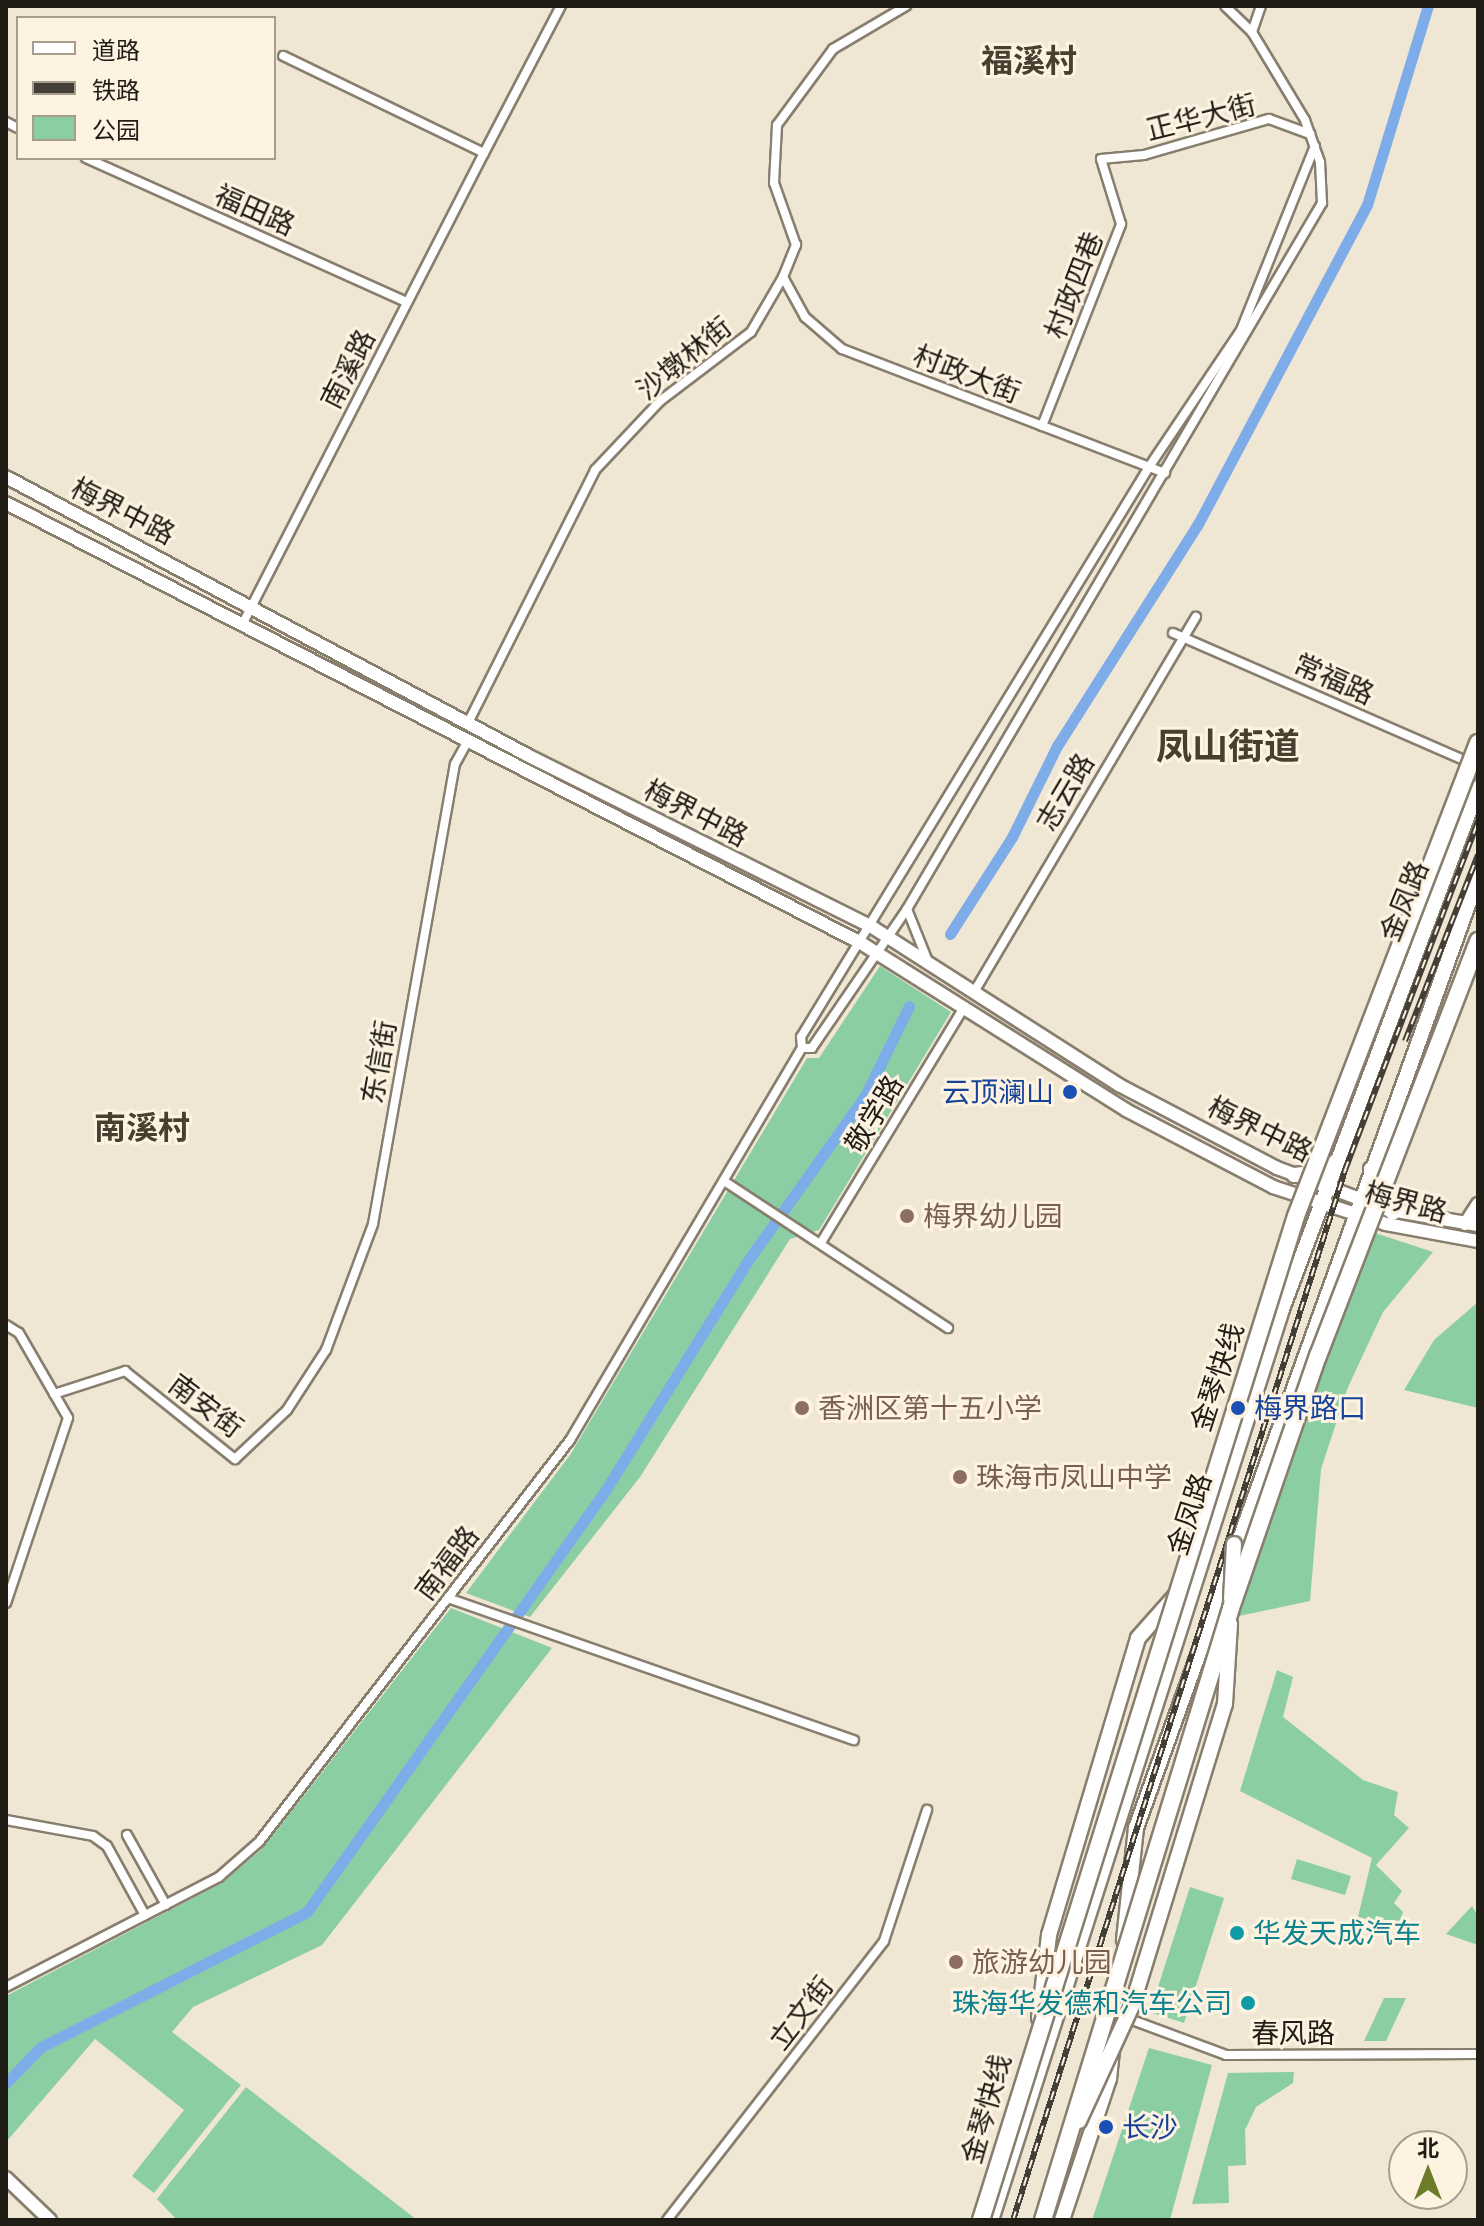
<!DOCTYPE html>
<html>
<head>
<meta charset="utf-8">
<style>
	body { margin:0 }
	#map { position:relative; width:1484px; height:2226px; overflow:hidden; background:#f0e6d4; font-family:"PT Sans Narrow","Noto Sans SC",sans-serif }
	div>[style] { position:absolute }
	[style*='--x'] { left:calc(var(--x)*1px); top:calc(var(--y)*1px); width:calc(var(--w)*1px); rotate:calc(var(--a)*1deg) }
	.green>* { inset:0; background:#8bcea4 }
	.canal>* { height:11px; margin:-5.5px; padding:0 5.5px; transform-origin:5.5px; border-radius:5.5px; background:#7eace9 }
	.roads { filter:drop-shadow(2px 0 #887e6e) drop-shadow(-2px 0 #887e6e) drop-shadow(0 2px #887e6e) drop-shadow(0 -2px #887e6e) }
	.street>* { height:8px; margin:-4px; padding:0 4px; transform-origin:4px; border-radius:4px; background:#fff }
	.secondary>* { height:12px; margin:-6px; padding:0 6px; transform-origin:6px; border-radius:6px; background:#fff }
	.primary>* { height:14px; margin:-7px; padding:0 7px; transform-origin:7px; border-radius:7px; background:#fff }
	.rail>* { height:6px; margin-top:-3px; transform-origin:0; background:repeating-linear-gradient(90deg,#fef3e1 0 9px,#433e36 0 18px); box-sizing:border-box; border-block:2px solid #433e36 }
	.bridges { filter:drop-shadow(2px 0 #887e6e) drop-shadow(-2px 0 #887e6e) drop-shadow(0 2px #887e6e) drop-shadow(0 -2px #887e6e) }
	.primary-bridge>* { height:14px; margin:-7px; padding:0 7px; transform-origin:7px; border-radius:7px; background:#fff }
	.highway-bridge>* { height:16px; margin:-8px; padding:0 8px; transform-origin:8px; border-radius:8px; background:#fff }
	.dots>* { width:22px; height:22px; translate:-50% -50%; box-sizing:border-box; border:4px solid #fef3e1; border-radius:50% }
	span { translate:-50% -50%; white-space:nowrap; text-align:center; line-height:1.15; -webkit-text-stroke:6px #fef3e1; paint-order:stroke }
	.street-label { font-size:28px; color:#201c16 }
	.transit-label { font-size:28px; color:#164399 }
	.right { translate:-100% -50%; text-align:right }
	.left { translate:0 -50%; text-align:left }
	.education-label { font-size:28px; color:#785e54 }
	.culture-label { font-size:28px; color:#0d838f }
	.quarter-label { font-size:32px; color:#473f30; font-weight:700 }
	.district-label { font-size:36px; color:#473f30; font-weight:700 }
	.frame { position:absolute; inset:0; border:8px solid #201c16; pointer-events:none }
	.legend { position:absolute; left:16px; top:16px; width:260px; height:144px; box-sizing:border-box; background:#fef3e1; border:2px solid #a59d90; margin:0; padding:10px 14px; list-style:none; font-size:24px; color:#201c16 }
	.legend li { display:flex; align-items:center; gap:16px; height:40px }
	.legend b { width:40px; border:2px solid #a59d90 }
	.north { position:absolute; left:1388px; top:2130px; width:80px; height:80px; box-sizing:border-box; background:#fef3e1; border:2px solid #a59d90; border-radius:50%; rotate:0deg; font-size:22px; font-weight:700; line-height:32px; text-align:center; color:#201c16 }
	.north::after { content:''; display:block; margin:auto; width:28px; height:36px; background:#6c7c2b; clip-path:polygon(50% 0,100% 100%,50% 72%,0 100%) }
</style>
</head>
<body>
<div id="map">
	<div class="green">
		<div style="clip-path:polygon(880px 966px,951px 1012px,819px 1230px,790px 1239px,640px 1477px,530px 1617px,466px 1593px,570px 1455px,807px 1058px,819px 1058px)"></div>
		<div style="clip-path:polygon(1369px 1231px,1433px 1252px,1383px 1312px,1348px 1387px,1321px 1469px,1310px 1601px,1239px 1616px)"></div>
		<div style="clip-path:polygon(1478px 1302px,1478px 1408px,1404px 1390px,1434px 1340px)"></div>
		<div style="clip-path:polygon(451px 1608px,552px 1648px,322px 1945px,193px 2007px,172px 2032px,241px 2085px,154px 2193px,132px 2176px,184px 2110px,95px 2039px,6px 2142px,6px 1996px,222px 1883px,262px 1849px)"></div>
		<div style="clip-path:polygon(1277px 1670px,1293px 1677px,1283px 1717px,1363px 1780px,1398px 1792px,1394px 1815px,1409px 1828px,1376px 1865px,1402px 1891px,1394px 1903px,1403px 1912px,1398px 1926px,1358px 1917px,1372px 1858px,1240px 1791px)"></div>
		<div style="clip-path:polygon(1297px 1859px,1351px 1876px,1345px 1895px,1291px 1879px)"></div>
		<div style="clip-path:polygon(1190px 1887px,1224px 1898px,1184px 2023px,1150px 2012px)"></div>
		<div style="clip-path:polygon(1472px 1906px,1478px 1916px,1478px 1945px,1446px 1934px)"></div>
		<div style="clip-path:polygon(1384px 1998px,1406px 1998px,1386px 2041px,1364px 2041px)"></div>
		<div style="clip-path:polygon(1149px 2048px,1212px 2065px,1170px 2220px,1092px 2220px)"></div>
		<div style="clip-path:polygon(1294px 2072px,1293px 2083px,1256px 2107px,1245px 2130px,1246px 2165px,1228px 2166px,1229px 2203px,1192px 2204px,1228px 2073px)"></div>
		<div style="clip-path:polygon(246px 2087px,417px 2220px,177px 2220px,157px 2199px)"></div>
	</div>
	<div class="canal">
		<div style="--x:950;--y:934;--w:115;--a:-57.4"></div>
		<div style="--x:1012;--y:837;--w:102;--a:-63.7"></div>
		<div style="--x:1057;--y:746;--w:263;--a:-57.6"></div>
		<div style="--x:1198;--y:524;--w:361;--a:-62.1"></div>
		<div style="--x:1367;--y:205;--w:208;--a:-73"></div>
		<div style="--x:6;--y:2083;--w:50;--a:-45.8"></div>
		<div style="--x:41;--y:2047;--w:298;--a:-26.9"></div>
		<div style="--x:307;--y:1912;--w:516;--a:-54.71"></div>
		<div style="--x:605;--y:1491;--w:273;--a:-58.2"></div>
		<div style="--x:749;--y:1259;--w:200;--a:-54.6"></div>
		<div style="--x:865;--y:1096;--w:100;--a:-63.9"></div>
	</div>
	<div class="roads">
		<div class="street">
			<div style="--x:1252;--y:32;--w:28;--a:-71"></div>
			<div style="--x:6;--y:122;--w:13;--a:27"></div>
			<div style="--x:484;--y:153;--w:166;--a:-62.4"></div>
			<div style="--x:86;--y:158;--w:351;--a:24.2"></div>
			<div style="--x:783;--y:277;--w:46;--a:61.2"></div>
			<div style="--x:805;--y:317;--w:49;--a:40.9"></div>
			<div style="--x:842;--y:349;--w:346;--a:21"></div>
			<div style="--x:1042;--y:426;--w:217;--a:-68.6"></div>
			<div style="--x:1121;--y:224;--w:68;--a:-107.1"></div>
			<div style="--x:1101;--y:159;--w:43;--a:-5.3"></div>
			<div style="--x:1144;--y:155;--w:130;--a:-16.1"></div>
			<div style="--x:1269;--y:119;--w:44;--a:20.1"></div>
			<div style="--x:242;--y:625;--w:530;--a:-62.86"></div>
			<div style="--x:484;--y:153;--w:223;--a:-154.2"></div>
			<div style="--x:1173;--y:633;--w:333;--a:23.6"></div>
			<div style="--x:469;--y:721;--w:281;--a:-63.3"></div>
			<div style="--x:595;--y:470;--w:95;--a:-46.7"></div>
			<div style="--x:660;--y:401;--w:114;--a:-37.2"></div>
			<div style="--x:751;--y:332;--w:64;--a:-59.8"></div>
			<div style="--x:783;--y:277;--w:35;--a:-68"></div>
			<div style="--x:796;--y:245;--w:66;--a:-109.5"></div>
			<div style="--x:774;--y:183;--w:58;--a:-87"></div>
			<div style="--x:777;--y:125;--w:94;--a:-53.6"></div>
			<div style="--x:833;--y:49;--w:85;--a:-30.5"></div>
			<div style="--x:907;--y:909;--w:168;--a:124.4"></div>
			<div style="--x:812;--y:1048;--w:10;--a:180"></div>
			<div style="--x:802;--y:1048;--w:11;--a:-95"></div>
			<div style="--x:801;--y:1037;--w:668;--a:-58.59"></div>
			<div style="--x:1149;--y:467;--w:165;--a:-56.1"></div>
			<div style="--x:1241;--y:330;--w:198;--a:-68.1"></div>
			<div style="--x:927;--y:959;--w:54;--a:-111.8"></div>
			<div style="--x:907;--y:909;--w:819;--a:-59.55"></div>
			<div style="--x:1322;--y:203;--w:41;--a:-92.8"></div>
			<div style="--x:1320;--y:162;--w:45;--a:-109.7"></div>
			<div style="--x:1305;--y:120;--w:103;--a:-121.1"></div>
			<div style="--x:1252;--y:32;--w:37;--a:-136"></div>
			<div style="--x:974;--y:992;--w:436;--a:-59.4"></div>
			<div style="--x:724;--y:1181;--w:268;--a:33.3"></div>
			<div style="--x:822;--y:1241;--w:271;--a:-58.7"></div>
			<div style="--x:6;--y:1325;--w:15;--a:32"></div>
			<div style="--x:19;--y:1333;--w:98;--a:60"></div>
			<div style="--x:68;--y:1418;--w:195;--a:108.5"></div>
			<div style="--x:54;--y:1394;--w:75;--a:-17.9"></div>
			<div style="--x:125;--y:1371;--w:141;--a:38.7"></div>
			<div style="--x:235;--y:1459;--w:71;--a:-43.3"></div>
			<div style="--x:287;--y:1410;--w:72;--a:-57"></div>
			<div style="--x:326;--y:1350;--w:134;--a:-69.5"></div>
			<div style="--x:373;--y:1224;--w:467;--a:-79.9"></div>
			<div style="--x:455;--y:764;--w:25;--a:-61"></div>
			<div style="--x:448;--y:1598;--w:430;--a:19.3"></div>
			<div style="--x:6;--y:1820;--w:88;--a:10.4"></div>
			<div style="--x:93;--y:1836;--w:17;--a:36"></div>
			<div style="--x:107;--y:1846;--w:79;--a:61.2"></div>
			<div style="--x:127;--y:1835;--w:80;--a:60.9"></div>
			<div style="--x:6;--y:1987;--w:240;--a:-27.3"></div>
			<div style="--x:219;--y:1877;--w:53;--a:-41.2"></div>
			<div style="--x:259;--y:1842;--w:508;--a:-52.27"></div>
			<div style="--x:570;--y:1440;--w:456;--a:-59.4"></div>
			<div style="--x:1124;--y:2017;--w:109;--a:20.4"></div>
			<div style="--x:1226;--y:2055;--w:252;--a:-0.2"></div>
			<div style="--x:667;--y:2220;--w:353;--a:-52.1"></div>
			<div style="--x:884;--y:1941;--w:138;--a:-71.8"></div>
		</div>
		<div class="secondary">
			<div style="--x:6;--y:477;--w:591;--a:28.08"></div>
			<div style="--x:527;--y:755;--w:385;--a:26.5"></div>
			<div style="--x:872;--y:927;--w:293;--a:32.6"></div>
			<div style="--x:1119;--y:1085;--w:178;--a:27.7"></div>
			<div style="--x:1277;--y:1168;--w:97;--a:20.5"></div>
			<div style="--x:6;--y:503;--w:962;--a:27.23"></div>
			<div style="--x:861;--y:943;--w:313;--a:32.2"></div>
			<div style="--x:1126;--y:1110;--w:166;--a:27.6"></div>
			<div style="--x:1273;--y:1187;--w:119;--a:18.1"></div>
			<div style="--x:1386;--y:1224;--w:94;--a:10.5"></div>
			<div style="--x:1385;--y:1209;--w:94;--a:9.8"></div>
			<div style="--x:1465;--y:1224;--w:24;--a:-57"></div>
			<div style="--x:6;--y:2178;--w:61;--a:43.7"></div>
		</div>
		<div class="primary">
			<div style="--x:1371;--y:1169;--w:17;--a:87"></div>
			<div style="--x:1372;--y:1186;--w:34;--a:52"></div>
			<div style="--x:1294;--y:1175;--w:28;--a:-6"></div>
			<div style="--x:1322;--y:1172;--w:20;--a:-37"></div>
			<div style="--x:1124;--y:1940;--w:113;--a:-83.9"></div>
			<div style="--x:1136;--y:1828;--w:1011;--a:-70.22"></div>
			<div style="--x:1039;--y:2018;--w:84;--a:-83.1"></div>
			<div style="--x:1049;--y:1935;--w:310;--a:-73.3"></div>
			<div style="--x:1138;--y:1638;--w:57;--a:-48.5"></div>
			<div style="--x:991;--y:2220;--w:956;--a:-72.28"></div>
			<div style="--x:1282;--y:1309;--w:557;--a:-69.38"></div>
			<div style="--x:1062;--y:2220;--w:149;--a:-71.6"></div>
			<div style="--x:1109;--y:2079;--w:86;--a:-84"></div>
		</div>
	</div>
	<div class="rail">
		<div style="--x:1405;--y:1041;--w:200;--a:-68.6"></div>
		<div style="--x:1013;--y:2220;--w:1101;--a:-72.45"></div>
		<div style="--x:1345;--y:1170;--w:373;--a:-69.1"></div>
	</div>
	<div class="bridges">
		<div class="primary-bridge">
			<div style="--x:1231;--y:1599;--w:55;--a:-86.9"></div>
			<div style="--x:1079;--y:2121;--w:127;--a:-65.3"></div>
			<div style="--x:1132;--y:2006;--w:316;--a:-72.9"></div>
			<div style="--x:1225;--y:1704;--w:80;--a:-86.4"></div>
		</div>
		<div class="highway-bridge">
			<div style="--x:981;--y:2220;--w:1052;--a:-72.58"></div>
			<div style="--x:1296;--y:1216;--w:507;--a:-68.95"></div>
			<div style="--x:1043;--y:2220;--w:640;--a:-72.92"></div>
			<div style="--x:1231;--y:1608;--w:267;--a:-71"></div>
			<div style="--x:1318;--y:1356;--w:445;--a:-68.9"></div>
		</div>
	</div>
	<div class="dots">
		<div style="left:1070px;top:1092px;background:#1a4fb4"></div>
		<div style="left:907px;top:1216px;background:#8d6e63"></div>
		<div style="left:802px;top:1408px;background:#8d6e63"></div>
		<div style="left:1238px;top:1408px;background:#1a4fb4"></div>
		<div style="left:960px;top:1477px;background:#8d6e63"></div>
		<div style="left:1237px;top:1933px;background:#0f9aa8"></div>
		<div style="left:956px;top:1962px;background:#8d6e63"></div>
		<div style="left:1248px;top:2003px;background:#0f9aa8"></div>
		<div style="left:1106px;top:2127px;background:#1a4fb4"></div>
	</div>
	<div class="street-label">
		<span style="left:1201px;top:117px;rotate:-14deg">正华大街</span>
		<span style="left:255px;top:210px;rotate:24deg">福田路</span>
		<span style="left:1074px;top:285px;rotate:-69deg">村政四巷</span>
		<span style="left:684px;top:358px;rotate:-39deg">沙墩林街</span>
		<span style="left:348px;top:369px;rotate:-63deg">南溪路</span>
		<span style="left:967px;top:374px;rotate:21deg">村政大街</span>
		<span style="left:123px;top:511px;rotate:27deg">梅界中路</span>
		<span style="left:1334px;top:679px;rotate:24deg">常福路</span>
		<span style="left:1065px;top:792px;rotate:-59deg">志云路</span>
		<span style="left:696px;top:813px;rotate:27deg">梅界中路</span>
		<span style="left:1404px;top:901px;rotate:-68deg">金凤路</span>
		<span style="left:379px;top:1062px;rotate:-80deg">东信街</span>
		<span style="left:874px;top:1114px;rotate:-59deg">敬学路</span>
		<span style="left:1260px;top:1129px;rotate:26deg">梅界中路</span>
		<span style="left:1406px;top:1202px;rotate:15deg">梅界路</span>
		<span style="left:1217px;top:1377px;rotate:-72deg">金琴快线</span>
		<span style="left:206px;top:1406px;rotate:37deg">南安街</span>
		<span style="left:1189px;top:1514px;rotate:-72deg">金凤路</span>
		<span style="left:447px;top:1563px;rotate:-53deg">南福路</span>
		<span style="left:801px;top:2013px;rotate:-52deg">立文街</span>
		<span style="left:1293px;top:2033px">春风路</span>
		<span style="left:986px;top:2109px;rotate:-74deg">金琴快线</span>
	</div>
	<div class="transit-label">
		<span class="right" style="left:1054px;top:1092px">云顶澜山</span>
		<span class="left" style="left:1254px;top:1408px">梅界路口</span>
		<span class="left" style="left:1122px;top:2127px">长沙</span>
	</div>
	<div class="education-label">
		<span class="left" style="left:923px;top:1216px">梅界幼儿园</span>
		<span class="left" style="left:818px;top:1408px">香洲区第十五小学</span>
		<span class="left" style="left:976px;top:1477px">珠海市凤山中学</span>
		<span class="left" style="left:972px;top:1962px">旅游幼儿园</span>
	</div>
	<div class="culture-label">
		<span class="left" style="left:1253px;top:1933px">华发天成汽车</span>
		<span class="right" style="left:1232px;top:2003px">珠海华发德和汽车公司</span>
	</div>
	<div class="quarter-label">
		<span style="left:1029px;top:60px">福溪村</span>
		<span style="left:142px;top:1127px">南溪村</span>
	</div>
	<div class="district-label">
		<span style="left:1228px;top:746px">凤山街道</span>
	</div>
	<div class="frame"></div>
	<ul class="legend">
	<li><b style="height:10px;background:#fff"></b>道路</li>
	<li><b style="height:10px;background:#433e36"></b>铁路</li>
	<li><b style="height:22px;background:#8bcea4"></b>公园</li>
	</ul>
	<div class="north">北</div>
</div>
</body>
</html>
